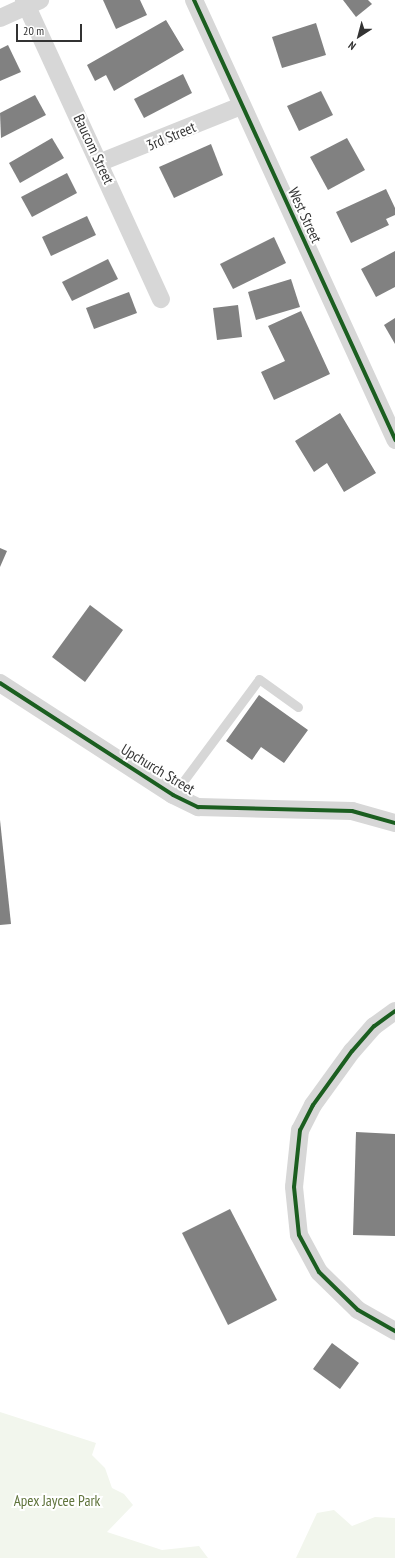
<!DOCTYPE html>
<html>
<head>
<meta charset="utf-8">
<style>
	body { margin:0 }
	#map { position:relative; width:395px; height:1558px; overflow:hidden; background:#fff; font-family:"PT Sans Narrow",sans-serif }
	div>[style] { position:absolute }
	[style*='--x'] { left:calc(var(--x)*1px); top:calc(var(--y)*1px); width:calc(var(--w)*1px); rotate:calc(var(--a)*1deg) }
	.green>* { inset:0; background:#f2f6ed }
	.building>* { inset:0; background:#818181 }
	.service>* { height:9px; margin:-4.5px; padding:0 4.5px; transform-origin:4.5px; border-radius:4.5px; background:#d7d7d7 }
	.minor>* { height:18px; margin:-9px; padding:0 9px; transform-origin:9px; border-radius:9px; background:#d7d7d7 }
	.cycleway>* { height:4px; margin:-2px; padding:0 2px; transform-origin:2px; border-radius:2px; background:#1b5e20 }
	span { translate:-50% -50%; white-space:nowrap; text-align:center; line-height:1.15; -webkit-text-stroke:4px #fff; paint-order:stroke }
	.street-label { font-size:15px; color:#333 }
	.park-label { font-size:15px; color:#5f733b }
	.north { position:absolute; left:339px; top:16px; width:40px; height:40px; -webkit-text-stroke:3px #fff; paint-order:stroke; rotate:216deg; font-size:11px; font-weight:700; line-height:16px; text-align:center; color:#333 }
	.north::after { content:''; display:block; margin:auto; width:14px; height:18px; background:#333; clip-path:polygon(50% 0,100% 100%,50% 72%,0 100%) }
	.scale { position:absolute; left:16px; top:24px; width:66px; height:18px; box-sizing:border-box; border:2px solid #333; border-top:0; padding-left:5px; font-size:12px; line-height:14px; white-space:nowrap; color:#333; -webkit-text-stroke:3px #fff; paint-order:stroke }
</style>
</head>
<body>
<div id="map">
	<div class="green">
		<div style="clip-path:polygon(0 1412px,96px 1443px,92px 1455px,105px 1468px,112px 1488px,124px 1494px,133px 1505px,107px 1532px,162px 1550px,199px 1546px,208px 1558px,0 1558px)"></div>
		<div style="clip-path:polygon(334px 1510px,352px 1526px,375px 1517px,395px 1518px,395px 1558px,296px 1558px,317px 1513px)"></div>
	</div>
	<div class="building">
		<div style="clip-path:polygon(103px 0,140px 0,147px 15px,116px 29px)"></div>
		<div style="clip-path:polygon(343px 0,368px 0,372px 4px,356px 17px)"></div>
		<div style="clip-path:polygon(166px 20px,184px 50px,114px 91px,106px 75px,95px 81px,87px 65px)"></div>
		<div style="clip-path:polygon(316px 23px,326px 55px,282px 68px,272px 37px)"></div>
		<div style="clip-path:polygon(8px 45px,21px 72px,0 81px,0 49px)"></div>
		<div style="clip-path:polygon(183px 74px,192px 93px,144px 118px,134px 99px)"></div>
		<div style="clip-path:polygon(321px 91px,333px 115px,299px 131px,287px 106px)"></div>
		<div style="clip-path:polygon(35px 95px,46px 115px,1px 138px,0 113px)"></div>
		<div style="clip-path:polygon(52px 138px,64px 158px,20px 183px,9px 163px)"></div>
		<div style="clip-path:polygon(347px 138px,365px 170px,328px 190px,310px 157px)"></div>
		<div style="clip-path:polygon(211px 144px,223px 175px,174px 198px,159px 167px)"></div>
		<div style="clip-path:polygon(67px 173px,77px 193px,32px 217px,21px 197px)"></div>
		<div style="clip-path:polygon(386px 189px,395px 208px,395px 215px,386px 219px,389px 225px,351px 243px,336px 212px)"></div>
		<div style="clip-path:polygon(87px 216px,96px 235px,51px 256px,42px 237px)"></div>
		<div style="clip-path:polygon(274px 237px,286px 263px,233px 289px,220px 264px)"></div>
		<div style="clip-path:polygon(395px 251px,395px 287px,376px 297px,361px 269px)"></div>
		<div style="clip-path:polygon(108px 259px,118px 279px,72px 301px,62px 282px)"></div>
		<div style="clip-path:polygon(291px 279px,300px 307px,256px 320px,248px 292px)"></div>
		<div style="clip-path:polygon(129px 292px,137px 313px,94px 329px,86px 308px)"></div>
		<div style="clip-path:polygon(238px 305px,242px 337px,217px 340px,213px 308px)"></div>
		<div style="clip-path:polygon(301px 311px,330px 374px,274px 400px,261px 372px,285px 361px,268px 326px)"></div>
		<div style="clip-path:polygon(395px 318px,395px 344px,384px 325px)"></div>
		<div style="clip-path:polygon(340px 413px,376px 473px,344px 492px,327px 463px,314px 472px,295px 441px)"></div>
		<div style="clip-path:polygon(0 548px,7px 551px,0 567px)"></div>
		<div style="clip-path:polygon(90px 605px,123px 630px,85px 682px,52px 657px)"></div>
		<div style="clip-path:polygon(259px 695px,308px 730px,284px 763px,261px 747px,252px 760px,226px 741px)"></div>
		<div style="clip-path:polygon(0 820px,11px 924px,0 925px)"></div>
		<div style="clip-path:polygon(356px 1132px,395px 1134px,395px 1236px,353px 1235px)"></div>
		<div style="clip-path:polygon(230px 1209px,277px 1300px,228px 1325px,182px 1233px)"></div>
		<div style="clip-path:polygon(332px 1343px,359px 1363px,340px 1389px,313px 1369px)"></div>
	</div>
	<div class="service">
		<div style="--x:173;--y:795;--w:144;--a:-53.4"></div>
		<div style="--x:259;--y:679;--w:48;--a:35.7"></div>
	</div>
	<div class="minor">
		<div style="--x:24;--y:0;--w:329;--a:65.4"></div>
		<div style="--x:194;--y:0;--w:484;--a:65.4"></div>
		<div style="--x:0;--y:18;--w:44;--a:-24.2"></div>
		<div style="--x:101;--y:162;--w:151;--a:-21.8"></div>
		<div style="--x:0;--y:683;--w:206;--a:32.9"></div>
		<div style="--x:173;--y:795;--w:28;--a:26"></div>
		<div style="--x:198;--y:807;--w:154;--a:1.5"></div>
		<div style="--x:352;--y:811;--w:45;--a:15.6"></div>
		<div style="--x:395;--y:1011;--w:26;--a:144"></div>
		<div style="--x:374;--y:1026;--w:33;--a:131"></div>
		<div style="--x:352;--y:1051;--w:67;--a:125.8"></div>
		<div style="--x:313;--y:1105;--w:28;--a:117"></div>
		<div style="--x:300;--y:1130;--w:57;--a:96"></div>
		<div style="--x:294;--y:1187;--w:48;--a:84.1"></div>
		<div style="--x:299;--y:1235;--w:42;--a:61.6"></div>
		<div style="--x:319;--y:1272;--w:54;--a:44.3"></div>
		<div style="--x:358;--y:1310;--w:43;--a:29.6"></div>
	</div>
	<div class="cycleway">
		<div style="--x:194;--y:0;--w:484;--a:65.4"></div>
		<div style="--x:0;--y:683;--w:206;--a:32.9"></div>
		<div style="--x:173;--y:795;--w:28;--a:26"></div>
		<div style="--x:198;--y:807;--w:154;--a:1.5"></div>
		<div style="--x:352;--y:811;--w:45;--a:15.6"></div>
		<div style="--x:395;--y:1011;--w:26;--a:144"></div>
		<div style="--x:374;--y:1026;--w:33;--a:131"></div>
		<div style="--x:352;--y:1051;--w:67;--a:125.8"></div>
		<div style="--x:313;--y:1105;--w:28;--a:117"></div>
		<div style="--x:300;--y:1130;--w:57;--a:96"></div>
		<div style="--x:294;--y:1187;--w:48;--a:84.1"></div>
		<div style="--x:299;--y:1235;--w:42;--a:61.6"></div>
		<div style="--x:319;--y:1272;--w:54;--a:44.3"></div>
		<div style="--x:358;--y:1310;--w:43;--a:29.6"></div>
	</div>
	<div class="street-label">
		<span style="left:171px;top:136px;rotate:-23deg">3rd Street</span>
		<span style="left:94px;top:149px;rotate:65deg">Baucom Street</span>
		<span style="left:305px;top:215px;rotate:65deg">West Street</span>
		<span style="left:158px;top:769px;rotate:31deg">Upchurch Street</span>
	</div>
	<div class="park-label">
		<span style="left:57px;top:1501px">Apex Jaycee Park</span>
	</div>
	<div class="north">N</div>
	<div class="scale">20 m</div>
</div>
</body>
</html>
